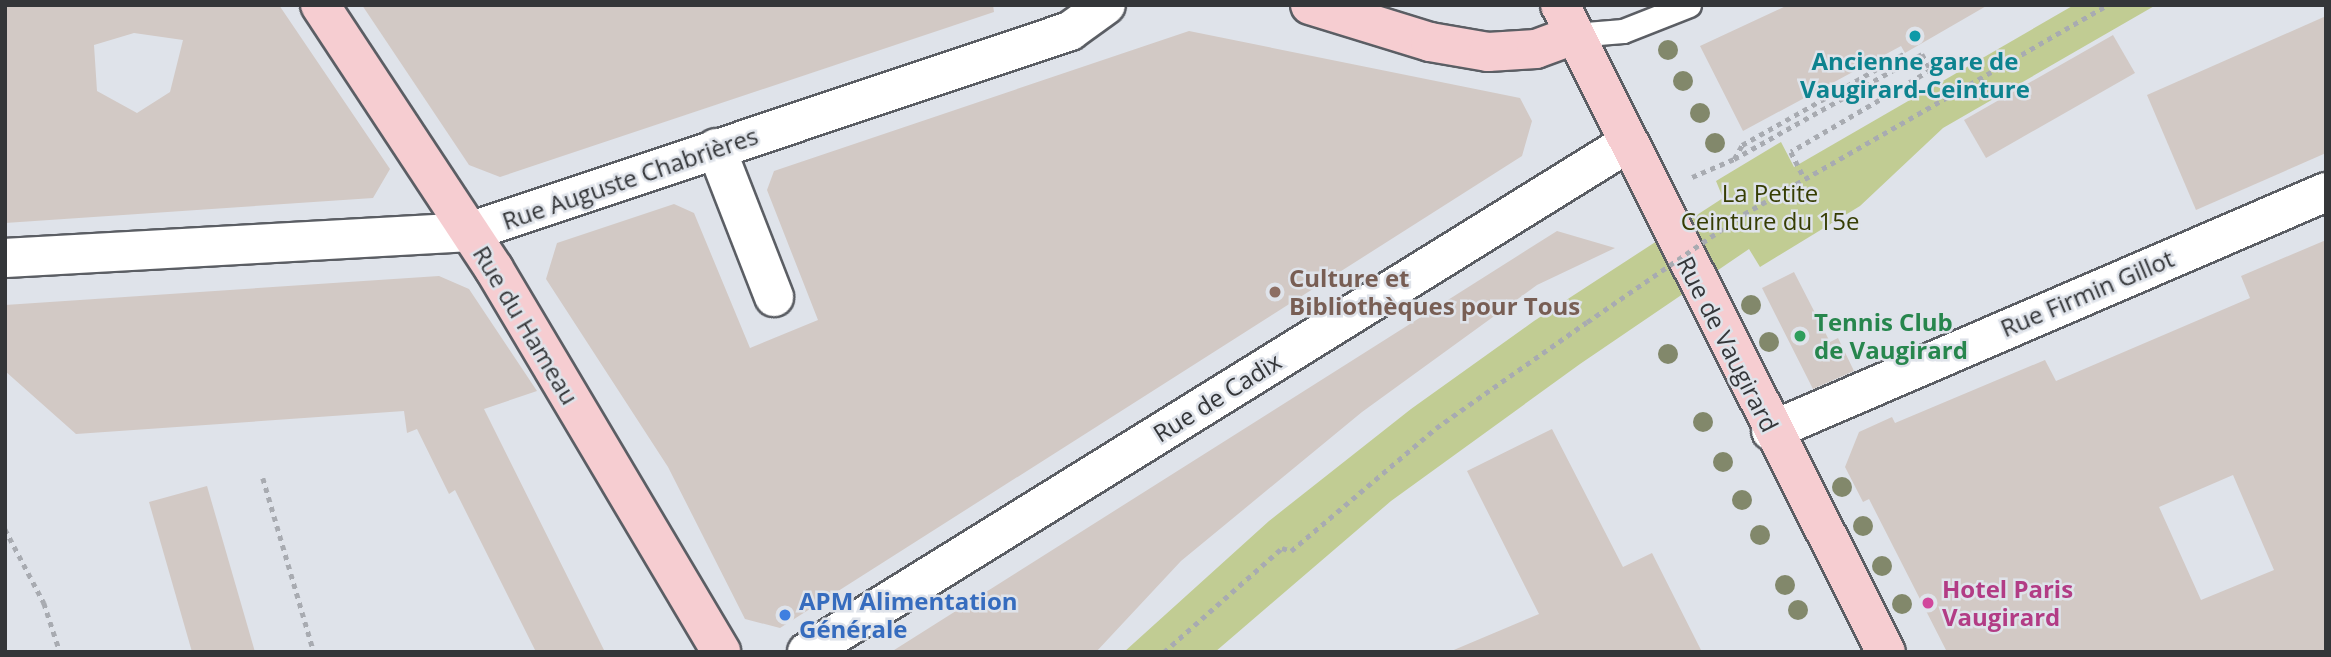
<!DOCTYPE html>
<html>
<head>
<meta charset="utf-8">
<style>
	body { margin:0 }
	#map { position:relative; width:2331px; height:657px; overflow:hidden; background:#dfe3ea; font-family:"Open Sans",sans-serif }
	div>[style] { position:absolute }
	[style*='--x'] { left:calc(var(--x)*1px); top:calc(var(--y)*1px); width:calc(var(--w)*1px); rotate:calc(var(--a)*1deg) }
	.green>* { inset:0; background:#c1cc93 }
	.building>* { inset:0; background:#d2c9c5 }
	.path>* { height:4.5px; margin-top:-2.25px; transform-origin:0; background:repeating-linear-gradient(90deg,#a8abb1 0 5px,transparent 0 10px) }
	.roads { filter:drop-shadow(2px 0 #5b5e64) drop-shadow(-2px 0 #5b5e64) drop-shadow(0 2px #5b5e64) drop-shadow(0 -2px #5b5e64) }
	.lane>* { height:23px; margin:-11.5px; padding:0 11.5px; transform-origin:11.5px; border-radius:11.5px; background:#fff }
	.street>* { height:38px; margin:-19px; padding:0 19px; transform-origin:19px; border-radius:19px; background:#fff }
	.secondary>* { height:38px; margin:-19px; padding:0 19px; transform-origin:19px; border-radius:19px; background:#f6cdd1 }
	.path-bridge>* { height:4.5px; margin-top:-2.25px; transform-origin:0; background:repeating-linear-gradient(90deg,#a8abb1 0 5px,transparent 0 10px) }
	.trees>* { width:20px; height:20px; margin:-10px; border-radius:50%; background:#82886b }
	.dots>* { width:19px; height:19px; translate:-50% -50%; box-sizing:border-box; border:4px solid #dfe3ea; border-radius:50% }
	span { translate:-50% -50%; white-space:nowrap; text-align:center; line-height:1.15; -webkit-text-stroke:5px #dfe3ea; paint-order:stroke }
	.culture-label { font-size:24px; color:#0d838f; font-weight:700 }
	.street-label { font-size:24px; color:#343639 }
	.park-label { font-size:24px; color:#363d03 }
	.education-label { font-size:24px; color:#785e54; font-weight:700 }
	.left { translate:0 -50%; text-align:left }
	.leisure-label { font-size:24px; color:#27864d; font-weight:700 }
	.hotel-label { font-size:24px; color:#b23c85; font-weight:700 }
	.shop-label { font-size:24px; color:#366cbe; font-weight:700 }
	.frame { position:absolute; inset:0; border:7px solid #343639; pointer-events:none }
</style>
</head>
<body>
<div id="map">
	<div class="green">
		<div style="clip-path:polygon(2074px 5px,2156px 5px,1943px 128px,1860px 206px,1760px 267px,1749px 249px,1580px 364px,1391px 501px,1215px 652px,1124px 652px,1269px 521px,1411px 409px,1534px 321px,1723px 198px,1716px 181px,1781px 142px,1794px 167px)"></div>
	</div>
	<div class="building">
		<div style="clip-path:polygon(evenodd,5px 5px,279px 5px,390px 169px,373px 198px,5px 223px,5px 5px,134px 33px,183px 40px,170px 92px,137px 113px,97px 91px,94px 45px,134px 33px)"></div>
		<div style="clip-path:polygon(362px 5px,993px 5px,994px 12px,500px 177px,469px 165px)"></div>
		<div style="clip-path:polygon(1788px 5px,1988px 5px,1905px 53px,1901px 46px,1743px 131px,1700px 46px)"></div>
		<div style="clip-path:polygon(2326px 16px,2326px 153px,2196px 210px,2147px 95px)"></div>
		<div style="clip-path:polygon(1189px 31px,1520px 98px,1532px 121px,1522px 156px,780px 628px,745px 619px,668px 467px,546px 279px,557px 243px,674px 204px,694px 213px,750px 348px,818px 320px,767px 190px,774px 171px)"></div>
		<div style="clip-path:polygon(2113px 35px,2135px 73px,1986px 158px,1964px 120px)"></div>
		<div style="clip-path:polygon(1557px 231px,1615px 248px,1537px 285px,1362px 412px,1181px 561px,1096px 652px,891px 652px)"></div>
		<div style="clip-path:polygon(evenodd,2326px 240px,2326px 652px,1947px 652px,1869px 499px,1863px 502px,1845px 467px,1859px 432px,1892px 417px,1895px 423px,2045px 360px,2056px 381px,2250px 298px,2241px 276px,2326px 240px,2233px 475px,2274px 570px,2201px 600px,2159px 507px,2233px 475px)"></div>
		<div style="clip-path:polygon(1794px 272px,1830px 342px,1838px 338px,1854px 371px,1813px 389px,1762px 288px)"></div>
		<div style="clip-path:polygon(439px 276px,469px 289px,537px 391px,484px 409px,605px 652px,536px 652px,455px 490px,449px 494px,417px 429px,407px 433px,404px 411px,76px 434px,5px 371px,5px 305px)"></div>
		<div style="clip-path:polygon(1552px 429px,1623px 567px,1652px 553px,1702px 652px,1449px 652px,1539px 614px,1467px 471px)"></div>
		<div style="clip-path:polygon(207px 486px,255px 652px,192px 652px,149px 502px)"></div>
	</div>
	<div class="path">
		<div style="--x:1734;--y:159;--w:16;--a:-60"></div>
		<div style="--x:1742;--y:145;--w:187;--a:-29.4"></div>
		<div style="--x:1692;--y:177;--w:46;--a:-23.2"></div>
		<div style="--x:1734;--y:159;--w:215;--a:-29.2"></div>
		<div style="--x:1922;--y:54;--w:18;--a:61"></div>
		<div style="--x:1931;--y:70;--w:162;--a:149.6"></div>
		<div style="--x:1791;--y:152;--w:30;--a:63"></div>
		<div style="--x:1744;--y:214;--w:420;--a:-29.9"></div>
		<div style="--x:263;--y:478;--w:181;--a:73.7"></div>
		<div style="--x:5;--y:529;--w:84;--a:62.2"></div>
		<div style="--x:44;--y:603;--w:52;--a:71.9"></div>
		<div style="--x:1164;--y:652;--w:157;--a:-41.4"></div>
		<div style="--x:1282;--y:548;--w:9;--a:18"></div>
		<div style="--x:1291;--y:551;--w:190;--a:-40.3"></div>
		<div style="--x:1436;--y:428;--w:184;--a:-35.1"></div>
	</div>
	<div class="roads">
		<div class="lane">
			<div style="--x:1574;--y:35;--w:49;--a:-4.7"></div>
			<div style="--x:1623;--y:31;--w:71;--a:-21.5"></div>
		</div>
		<div class="street">
			<div style="--x:716;--y:148;--w:160;--a:68.7"></div>
			<div style="--x:5;--y:258;--w:465;--a:-3.2"></div>
			<div style="--x:469;--y:232;--w:634;--a:-18.49"></div>
			<div style="--x:1070;--y:31;--w:44;--a:-35.8"></div>
			<div style="--x:1771;--y:431;--w:604;--a:-23.3"></div>
			<div style="--x:807;--y:652;--w:966;--a:-31.8"></div>
		</div>
		<div class="secondary">
			<div style="--x:320;--y:5;--w:316;--a:56.6"></div>
			<div style="--x:494;--y:269;--w:445;--a:59.3"></div>
			<div style="--x:1310;--y:5;--w:126;--a:17.1"></div>
			<div style="--x:1430;--y:42;--w:59;--a:9.8"></div>
			<div style="--x:1488;--y:52;--w:48;--a:-3.6"></div>
			<div style="--x:1536;--y:49;--w:40;--a:-20.2"></div>
			<div style="--x:1560;--y:5;--w:724;--a:63.26"></div>
		</div>
	</div>
	<div class="path-bridge">
		<div style="--x:1587;--y:322;--w:191;--a:-34.5"></div>
	</div>
	<div class="trees">
		<div style="left:1668px;top:50px"></div>
		<div style="left:1683px;top:81px"></div>
		<div style="left:1700px;top:113px"></div>
		<div style="left:1715px;top:143px"></div>
		<div style="left:1751px;top:305px"></div>
		<div style="left:1769px;top:342px"></div>
		<div style="left:1668px;top:354px"></div>
		<div style="left:1703px;top:422px"></div>
		<div style="left:1723px;top:462px"></div>
		<div style="left:1842px;top:487px"></div>
		<div style="left:1742px;top:500px"></div>
		<div style="left:1863px;top:526px"></div>
		<div style="left:1760px;top:535px"></div>
		<div style="left:1882px;top:566px"></div>
		<div style="left:1785px;top:585px"></div>
		<div style="left:1902px;top:604px"></div>
		<div style="left:1798px;top:610px"></div>
	</div>
	<div class="dots">
		<div style="left:1915px;top:36px;background:#0f9aa8"></div>
		<div style="left:1275px;top:292px;background:#8d6e63"></div>
		<div style="left:1800px;top:336px;background:#2e9e5b"></div>
		<div style="left:1928px;top:603px;background:#d1479c"></div>
		<div style="left:785px;top:615px;background:#3f7fe0"></div>
	</div>
	<div class="culture-label">
		<span style="left:1915px;top:75px">Ancienne gare de<br>Vaugirard-Ceinture</span>
	</div>
	<div class="street-label">
		<span style="left:630px;top:178px;rotate:-19deg">Rue Auguste Chabrières</span>
		<span style="left:2087px;top:293px;rotate:-23deg">Rue Firmin Gillot</span>
		<span style="left:526px;top:325px;rotate:59deg">Rue du Hameau</span>
		<span style="left:1728px;top:344px;rotate:63deg">Rue de Vaugirard</span>
		<span style="left:1217px;top:397px;rotate:-32deg">Rue de Cadix</span>
	</div>
	<div class="park-label">
		<span style="left:1770px;top:207px">La Petite<br>Ceinture du 15e</span>
	</div>
	<div class="education-label">
		<span class="left" style="left:1289px;top:292px">Culture et<br>Bibliothèques pour Tous</span>
	</div>
	<div class="leisure-label">
		<span class="left" style="left:1814px;top:336px">Tennis Club<br>de Vaugirard</span>
	</div>
	<div class="hotel-label">
		<span class="left" style="left:1942px;top:603px">Hotel Paris<br>Vaugirard</span>
	</div>
	<div class="shop-label">
		<span class="left" style="left:799px;top:615px">APM Alimentation<br>Générale</span>
	</div>
	<div class="frame"></div>
</div>
</body>
</html>
